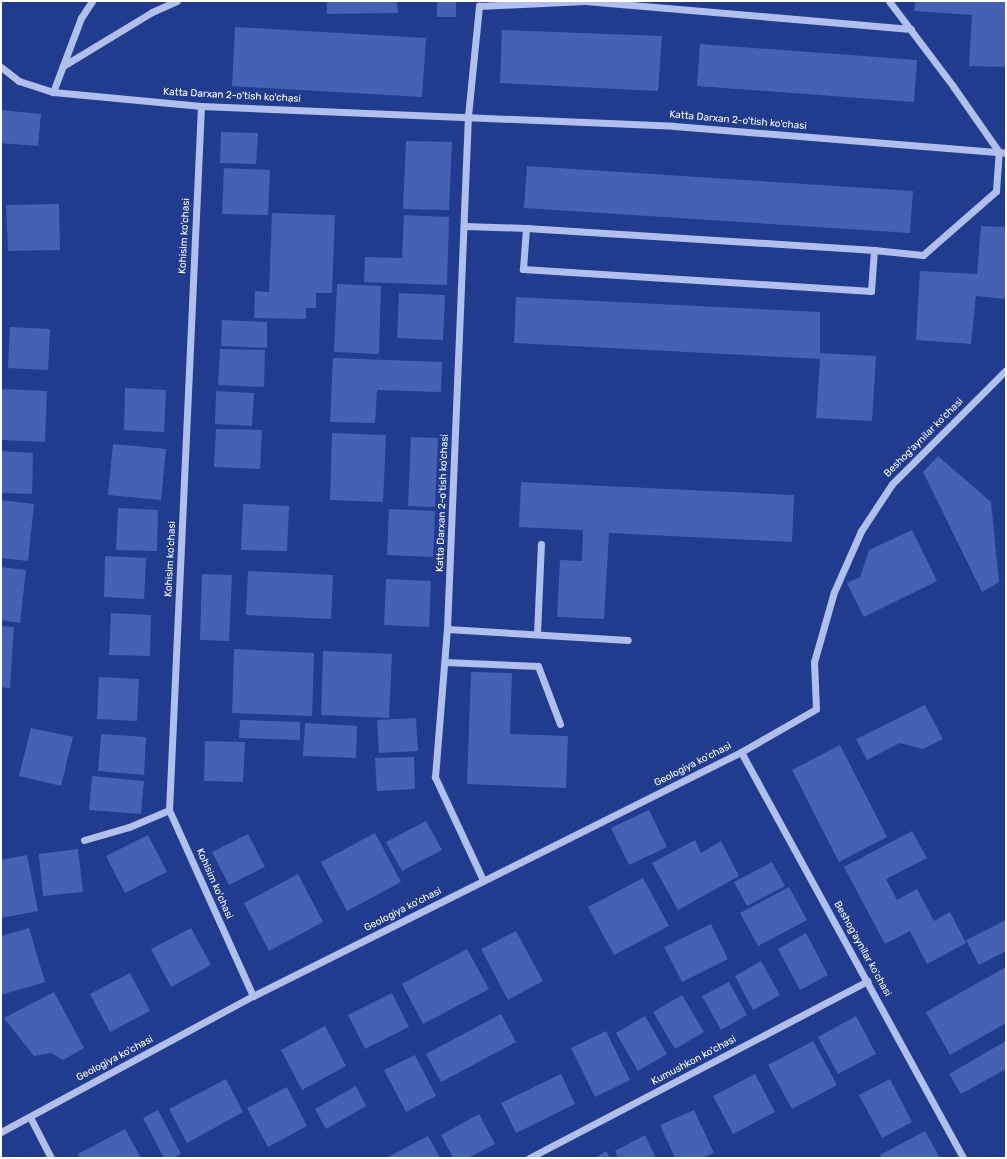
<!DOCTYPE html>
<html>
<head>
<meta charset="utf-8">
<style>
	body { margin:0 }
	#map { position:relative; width:1007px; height:1159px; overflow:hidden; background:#213b8e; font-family:Rubik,sans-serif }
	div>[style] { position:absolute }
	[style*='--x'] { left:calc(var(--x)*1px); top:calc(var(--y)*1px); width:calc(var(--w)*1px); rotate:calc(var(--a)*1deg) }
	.building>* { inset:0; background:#4661b3 }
	.minor>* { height:7px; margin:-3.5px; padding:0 3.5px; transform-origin:3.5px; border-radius:3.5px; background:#b0bfec }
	span { translate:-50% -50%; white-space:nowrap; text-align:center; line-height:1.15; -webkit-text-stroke:3.5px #213b8e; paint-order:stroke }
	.street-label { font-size:10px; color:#fff }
	.frame { position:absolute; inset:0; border:2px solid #fff; pointer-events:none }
</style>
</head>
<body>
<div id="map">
	<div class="building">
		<div style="clip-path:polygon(327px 1px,397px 1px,398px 13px,327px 14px)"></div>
		<div style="clip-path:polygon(437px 1px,456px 1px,456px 17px,437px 17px)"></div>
		<div style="clip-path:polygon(915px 1px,1006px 1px,1006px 67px,969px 66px,972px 15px,914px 11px)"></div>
		<div style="clip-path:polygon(235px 27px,426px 38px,422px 97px,232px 86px)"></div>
		<div style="clip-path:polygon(502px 30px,662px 36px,658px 91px,500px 83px)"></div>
		<div style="clip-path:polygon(700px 44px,917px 60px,914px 102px,697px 86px)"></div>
		<div style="clip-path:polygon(1px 110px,41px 114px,38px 146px,1px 143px)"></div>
		<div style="clip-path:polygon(221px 132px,258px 133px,256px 164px,220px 163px)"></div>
		<div style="clip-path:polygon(406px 141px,452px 142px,449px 210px,403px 209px)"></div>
		<div style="clip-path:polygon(527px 166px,913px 191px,910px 233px,524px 208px)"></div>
		<div style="clip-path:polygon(224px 168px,270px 170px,268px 215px,222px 214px)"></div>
		<div style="clip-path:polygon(59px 204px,60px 250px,8px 251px,6px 205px)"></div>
		<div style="clip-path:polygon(272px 213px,335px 215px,332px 293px,316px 293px,316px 308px,306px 308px,306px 319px,254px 318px,255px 291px,269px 292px)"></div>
		<div style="clip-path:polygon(404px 215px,449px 217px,447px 285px,364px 282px,365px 257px,402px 258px)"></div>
		<div style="clip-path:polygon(981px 226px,1006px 227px,1006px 299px,976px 296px,971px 344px,916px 340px,920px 271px,977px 274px)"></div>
		<div style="clip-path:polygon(337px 284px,381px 286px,379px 354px,334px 352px)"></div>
		<div style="clip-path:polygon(399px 293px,445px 295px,443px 340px,397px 338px)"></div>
		<div style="clip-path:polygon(516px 297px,820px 312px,820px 353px,876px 356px,872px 421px,816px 418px,820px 359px,514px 343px)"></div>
		<div style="clip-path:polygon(222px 320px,267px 322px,267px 348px,221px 346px)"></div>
		<div style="clip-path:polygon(10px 327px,50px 329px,48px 370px,8px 368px)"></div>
		<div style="clip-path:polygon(220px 349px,265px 350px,264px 387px,218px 385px)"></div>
		<div style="clip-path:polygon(333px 358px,442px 362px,441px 392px,377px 390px,375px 423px,330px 422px)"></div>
		<div style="clip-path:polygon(125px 388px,166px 390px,164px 432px,124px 430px)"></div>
		<div style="clip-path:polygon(1px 389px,47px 391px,45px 442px,1px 440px)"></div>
		<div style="clip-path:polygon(216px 391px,254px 393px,252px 426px,215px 424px)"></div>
		<div style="clip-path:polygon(216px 429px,262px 430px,260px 469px,214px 467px)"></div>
		<div style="clip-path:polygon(332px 433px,386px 435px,383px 502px,330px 500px)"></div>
		<div style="clip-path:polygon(411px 437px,438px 438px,435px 507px,408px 506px)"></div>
		<div style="clip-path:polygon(113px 444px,166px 449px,161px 500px,108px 495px)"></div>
		<div style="clip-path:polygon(1px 451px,33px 453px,32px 494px,1px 493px)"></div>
		<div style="clip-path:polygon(938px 456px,991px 502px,999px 582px,982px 592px,923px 472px)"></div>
		<div style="clip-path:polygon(521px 482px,794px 495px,792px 542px,609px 533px,604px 619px,557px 617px,560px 560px,582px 561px,583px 530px,519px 527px)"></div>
		<div style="clip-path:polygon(1px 500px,34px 504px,28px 561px,1px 558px)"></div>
		<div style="clip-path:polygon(243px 504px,289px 506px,287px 551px,241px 550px)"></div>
		<div style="clip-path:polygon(118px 508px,158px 510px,157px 551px,116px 550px)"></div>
		<div style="clip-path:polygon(389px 509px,435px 511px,433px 557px,387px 555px)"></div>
		<div style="clip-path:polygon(912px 530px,937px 581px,864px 617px,847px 583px,860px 577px,869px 550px)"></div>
		<div style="clip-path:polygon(105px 556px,146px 558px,144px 599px,104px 597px)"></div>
		<div style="clip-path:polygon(1px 567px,26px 570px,20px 623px,1px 620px)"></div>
		<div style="clip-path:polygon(248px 571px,333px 575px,331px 619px,246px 615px)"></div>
		<div style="clip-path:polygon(202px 574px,232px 575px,229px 641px,200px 640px)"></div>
		<div style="clip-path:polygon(386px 579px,431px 581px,429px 627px,384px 625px)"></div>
		<div style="clip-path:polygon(111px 613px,151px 615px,150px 656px,109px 655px)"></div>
		<div style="clip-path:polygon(1px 626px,14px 627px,10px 688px,1px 687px)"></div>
		<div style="clip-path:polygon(234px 649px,314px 653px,312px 716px,232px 713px)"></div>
		<div style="clip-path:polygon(323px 651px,392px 654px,389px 718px,321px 715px)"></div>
		<div style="clip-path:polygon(471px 672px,512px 673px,510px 734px,568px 736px,566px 788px,467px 784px)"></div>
		<div style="clip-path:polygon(99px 677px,139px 679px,137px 721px,97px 719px)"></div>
		<div style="clip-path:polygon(925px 705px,943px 739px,923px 749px,900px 743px,867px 760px,856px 739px)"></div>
		<div style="clip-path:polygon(416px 718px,418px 751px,379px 753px,377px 720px)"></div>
		<div style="clip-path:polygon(240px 720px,300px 722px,300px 740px,239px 738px)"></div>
		<div style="clip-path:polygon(305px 723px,357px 726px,356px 758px,303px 756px)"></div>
		<div style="clip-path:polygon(31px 728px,73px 737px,61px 786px,19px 776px)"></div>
		<div style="clip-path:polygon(101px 734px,146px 737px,144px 775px,98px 771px)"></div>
		<div style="clip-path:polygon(205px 741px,245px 742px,243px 782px,204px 781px)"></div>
		<div style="clip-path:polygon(840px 745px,887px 837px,839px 862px,792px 770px)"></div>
		<div style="clip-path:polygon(414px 757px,415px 789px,377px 791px,375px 758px)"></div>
		<div style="clip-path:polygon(92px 776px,144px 781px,141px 814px,89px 810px)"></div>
		<div style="clip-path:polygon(649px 810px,667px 847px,629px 865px,611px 828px)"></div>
		<div style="clip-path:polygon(426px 821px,442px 850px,402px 871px,386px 842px)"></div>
		<div style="clip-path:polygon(912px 831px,927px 858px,886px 879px,897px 900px,917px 889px,934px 921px,950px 912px,966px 943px,927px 964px,910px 931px,885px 944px,844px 867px)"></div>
		<div style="clip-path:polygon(375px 833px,401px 882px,347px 911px,321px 862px)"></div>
		<div style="clip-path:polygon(248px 834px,265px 867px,229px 885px,212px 852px)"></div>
		<div style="clip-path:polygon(148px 835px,167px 872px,125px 893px,106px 856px)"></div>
		<div style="clip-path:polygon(695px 840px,701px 853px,721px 841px,739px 876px,678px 910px,652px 863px)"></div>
		<div style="clip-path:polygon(78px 849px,83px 892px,43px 896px,39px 854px)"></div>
		<div style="clip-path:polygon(27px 855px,38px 911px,1px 918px,1px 860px)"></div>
		<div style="clip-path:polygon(772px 862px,785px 886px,747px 906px,734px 882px)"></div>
		<div style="clip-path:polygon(298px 874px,323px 922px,269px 951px,244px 903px)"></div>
		<div style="clip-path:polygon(643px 878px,669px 926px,614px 955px,588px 907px)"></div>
		<div style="clip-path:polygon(789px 887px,807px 920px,758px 946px,740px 913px)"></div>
		<div style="clip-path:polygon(1006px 920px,1006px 951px,979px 965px,966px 940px)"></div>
		<div style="clip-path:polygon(711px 924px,728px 959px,682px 982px,664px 947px)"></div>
		<div style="clip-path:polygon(29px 928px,45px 982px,1px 995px,1px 936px)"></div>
		<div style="clip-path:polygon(191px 928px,211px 965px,171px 987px,151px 949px)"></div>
		<div style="clip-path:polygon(516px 931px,543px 981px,508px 1000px,481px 949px)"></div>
		<div style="clip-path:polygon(806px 933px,828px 975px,800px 990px,778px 949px)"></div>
		<div style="clip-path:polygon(467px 949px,489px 989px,423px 1024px,402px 984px)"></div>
		<div style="clip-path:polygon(761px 961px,780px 995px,753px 1010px,735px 976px)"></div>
		<div style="clip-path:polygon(1006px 967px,1006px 1023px,950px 1055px,926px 1012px)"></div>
		<div style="clip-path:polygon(130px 973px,150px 1011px,110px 1032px,90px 994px)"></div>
		<div style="clip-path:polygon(729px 982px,747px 1015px,721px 1030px,702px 996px)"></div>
		<div style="clip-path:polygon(54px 992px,84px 1048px,63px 1060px,51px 1053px,34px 1056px,4px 1018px)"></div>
		<div style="clip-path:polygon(392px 993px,409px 1027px,365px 1049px,348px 1015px)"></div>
		<div style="clip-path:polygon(682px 995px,704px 1032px,675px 1049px,653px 1012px)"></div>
		<div style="clip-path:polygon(501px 1014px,516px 1042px,441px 1082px,426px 1054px)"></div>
		<div style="clip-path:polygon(645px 1016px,667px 1054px,638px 1071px,616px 1033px)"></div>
		<div style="clip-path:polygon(856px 1016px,876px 1054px,838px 1074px,818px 1037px)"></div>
		<div style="clip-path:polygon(325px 1026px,346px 1066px,302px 1090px,281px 1050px)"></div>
		<div style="clip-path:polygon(606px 1031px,630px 1080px,595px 1097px,571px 1048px)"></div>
		<div style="clip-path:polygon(813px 1041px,837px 1085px,792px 1109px,768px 1065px)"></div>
		<div style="clip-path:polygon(1006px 1041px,1006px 1069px,961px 1094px,949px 1074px)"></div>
		<div style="clip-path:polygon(415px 1055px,436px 1096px,406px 1112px,384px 1070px)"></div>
		<div style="clip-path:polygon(561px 1074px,575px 1104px,516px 1133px,501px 1103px)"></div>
		<div style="clip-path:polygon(755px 1074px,775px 1112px,733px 1134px,713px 1096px)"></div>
		<div style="clip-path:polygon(226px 1079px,243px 1112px,187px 1143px,169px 1109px)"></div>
		<div style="clip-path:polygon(890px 1079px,912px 1122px,882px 1138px,859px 1095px)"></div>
		<div style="clip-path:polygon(356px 1086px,366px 1106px,326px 1129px,315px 1109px)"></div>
		<div style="clip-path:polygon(287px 1087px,307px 1126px,268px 1147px,247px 1108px)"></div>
		<div style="clip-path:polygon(158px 1110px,181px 1154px,173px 1158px,164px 1158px,143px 1118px)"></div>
		<div style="clip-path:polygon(694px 1110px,714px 1153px,702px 1158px,675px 1158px,660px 1125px)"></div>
		<div style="clip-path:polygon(479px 1114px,495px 1144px,468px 1158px,453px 1158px,441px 1135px)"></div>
		<div style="clip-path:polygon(125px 1129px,141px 1158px,80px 1158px,78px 1154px)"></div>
		<div style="clip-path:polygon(925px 1131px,940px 1158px,882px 1158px,880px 1155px)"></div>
		<div style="clip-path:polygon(645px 1135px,656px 1158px,618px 1158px,615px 1151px)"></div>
		<div style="clip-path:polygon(428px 1136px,440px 1158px,386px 1158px)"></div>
		<div style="clip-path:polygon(606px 1151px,610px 1158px,595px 1158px)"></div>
	</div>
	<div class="minor">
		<div style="--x:63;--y:66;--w:104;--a:-31.2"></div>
		<div style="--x:152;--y:12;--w:27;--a:-24"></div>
		<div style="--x:1;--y:67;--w:23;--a:38"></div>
		<div style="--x:19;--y:81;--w:36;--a:18"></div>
		<div style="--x:53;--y:92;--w:149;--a:5.4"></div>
		<div style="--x:201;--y:106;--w:473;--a:2.4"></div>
		<div style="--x:674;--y:126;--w:333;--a:4.6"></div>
		<div style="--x:53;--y:92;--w:79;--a:-69.3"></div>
		<div style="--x:81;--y:18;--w:20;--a:-57"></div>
		<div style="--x:201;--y:106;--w:705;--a:92.6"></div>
		<div style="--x:169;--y:810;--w:204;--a:65.7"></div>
		<div style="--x:464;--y:226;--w:62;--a:1.8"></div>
		<div style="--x:526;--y:228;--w:349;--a:3.6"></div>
		<div style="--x:874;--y:250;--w:41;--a:94.2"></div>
		<div style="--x:871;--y:291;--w:349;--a:-176.4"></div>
		<div style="--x:523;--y:269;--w:41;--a:-85.8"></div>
		<div style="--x:874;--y:250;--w:49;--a:5.8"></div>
		<div style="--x:923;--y:255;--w:97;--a:-41.2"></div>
		<div style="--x:996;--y:191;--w:39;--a:-86"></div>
		<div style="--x:999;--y:152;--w:80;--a:-124.9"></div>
		<div style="--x:953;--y:86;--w:106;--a:-127"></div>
		<div style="--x:447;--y:629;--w:181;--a:3.5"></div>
		<div style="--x:537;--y:634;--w:90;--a:-87.5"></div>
		<div style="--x:445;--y:662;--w:93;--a:2.5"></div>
		<div style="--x:538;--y:666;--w:62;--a:69.2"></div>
		<div style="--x:741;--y:752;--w:463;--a:61.3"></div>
		<div style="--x:84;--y:840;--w:47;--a:-16.1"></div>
		<div style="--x:129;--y:827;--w:43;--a:-23"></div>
		<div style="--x:483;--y:880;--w:114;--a:-115"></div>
		<div style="--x:435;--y:777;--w:148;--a:-85.4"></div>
		<div style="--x:447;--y:629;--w:513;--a:-87.66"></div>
		<div style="--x:468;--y:116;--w:111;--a:-84.3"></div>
		<div style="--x:479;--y:6;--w:106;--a:-2.7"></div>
		<div style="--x:585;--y:1;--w:327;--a:4.9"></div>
		<div style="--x:30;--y:1117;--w:46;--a:62.9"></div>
		<div style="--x:1;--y:1132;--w:286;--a:-28.4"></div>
		<div style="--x:253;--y:996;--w:546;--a:-26.57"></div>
		<div style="--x:741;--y:752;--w:86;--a:-29.8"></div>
		<div style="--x:816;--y:709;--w:47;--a:-92.4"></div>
		<div style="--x:814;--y:662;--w:73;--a:-74.1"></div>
		<div style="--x:834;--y:592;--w:67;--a:-66.1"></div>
		<div style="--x:861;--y:531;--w:56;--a:-56.6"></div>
		<div style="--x:892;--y:484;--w:161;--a:-45"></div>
		<div style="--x:529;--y:1158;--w:382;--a:-27.6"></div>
	</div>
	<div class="street-label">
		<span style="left:232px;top:96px;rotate:3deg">Katta Darxan 2-o'tish ko'chasi</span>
		<span style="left:738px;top:121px;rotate:5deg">Katta Darxan 2-o'tish ko'chasi</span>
		<span style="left:185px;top:236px;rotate:-87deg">Kohisim ko'chasi</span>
		<span style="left:924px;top:438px;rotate:-45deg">Beshog'aynilar ko'chasi</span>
		<span style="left:443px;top:503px;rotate:-88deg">Katta Darxan 2-o'tish ko'chasi</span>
		<span style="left:171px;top:559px;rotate:-87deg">Kohisim ko'chasi</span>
		<span style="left:693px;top:765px;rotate:-27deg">Geologiya ko'chasi</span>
		<span style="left:214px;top:884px;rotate:66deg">Kohisim ko'chasi</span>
		<span style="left:403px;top:910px;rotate:-27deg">Geologiya ko'chasi</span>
		<span style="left:862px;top:949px;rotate:61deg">Beshog'aynilar ko'chasi</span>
		<span style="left:115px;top:1059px;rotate:-28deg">Geologiya ko'chasi</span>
		<span style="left:694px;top:1061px;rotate:-28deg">Kumushkon ko'chasi</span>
	</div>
	<div class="frame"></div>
</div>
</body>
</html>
